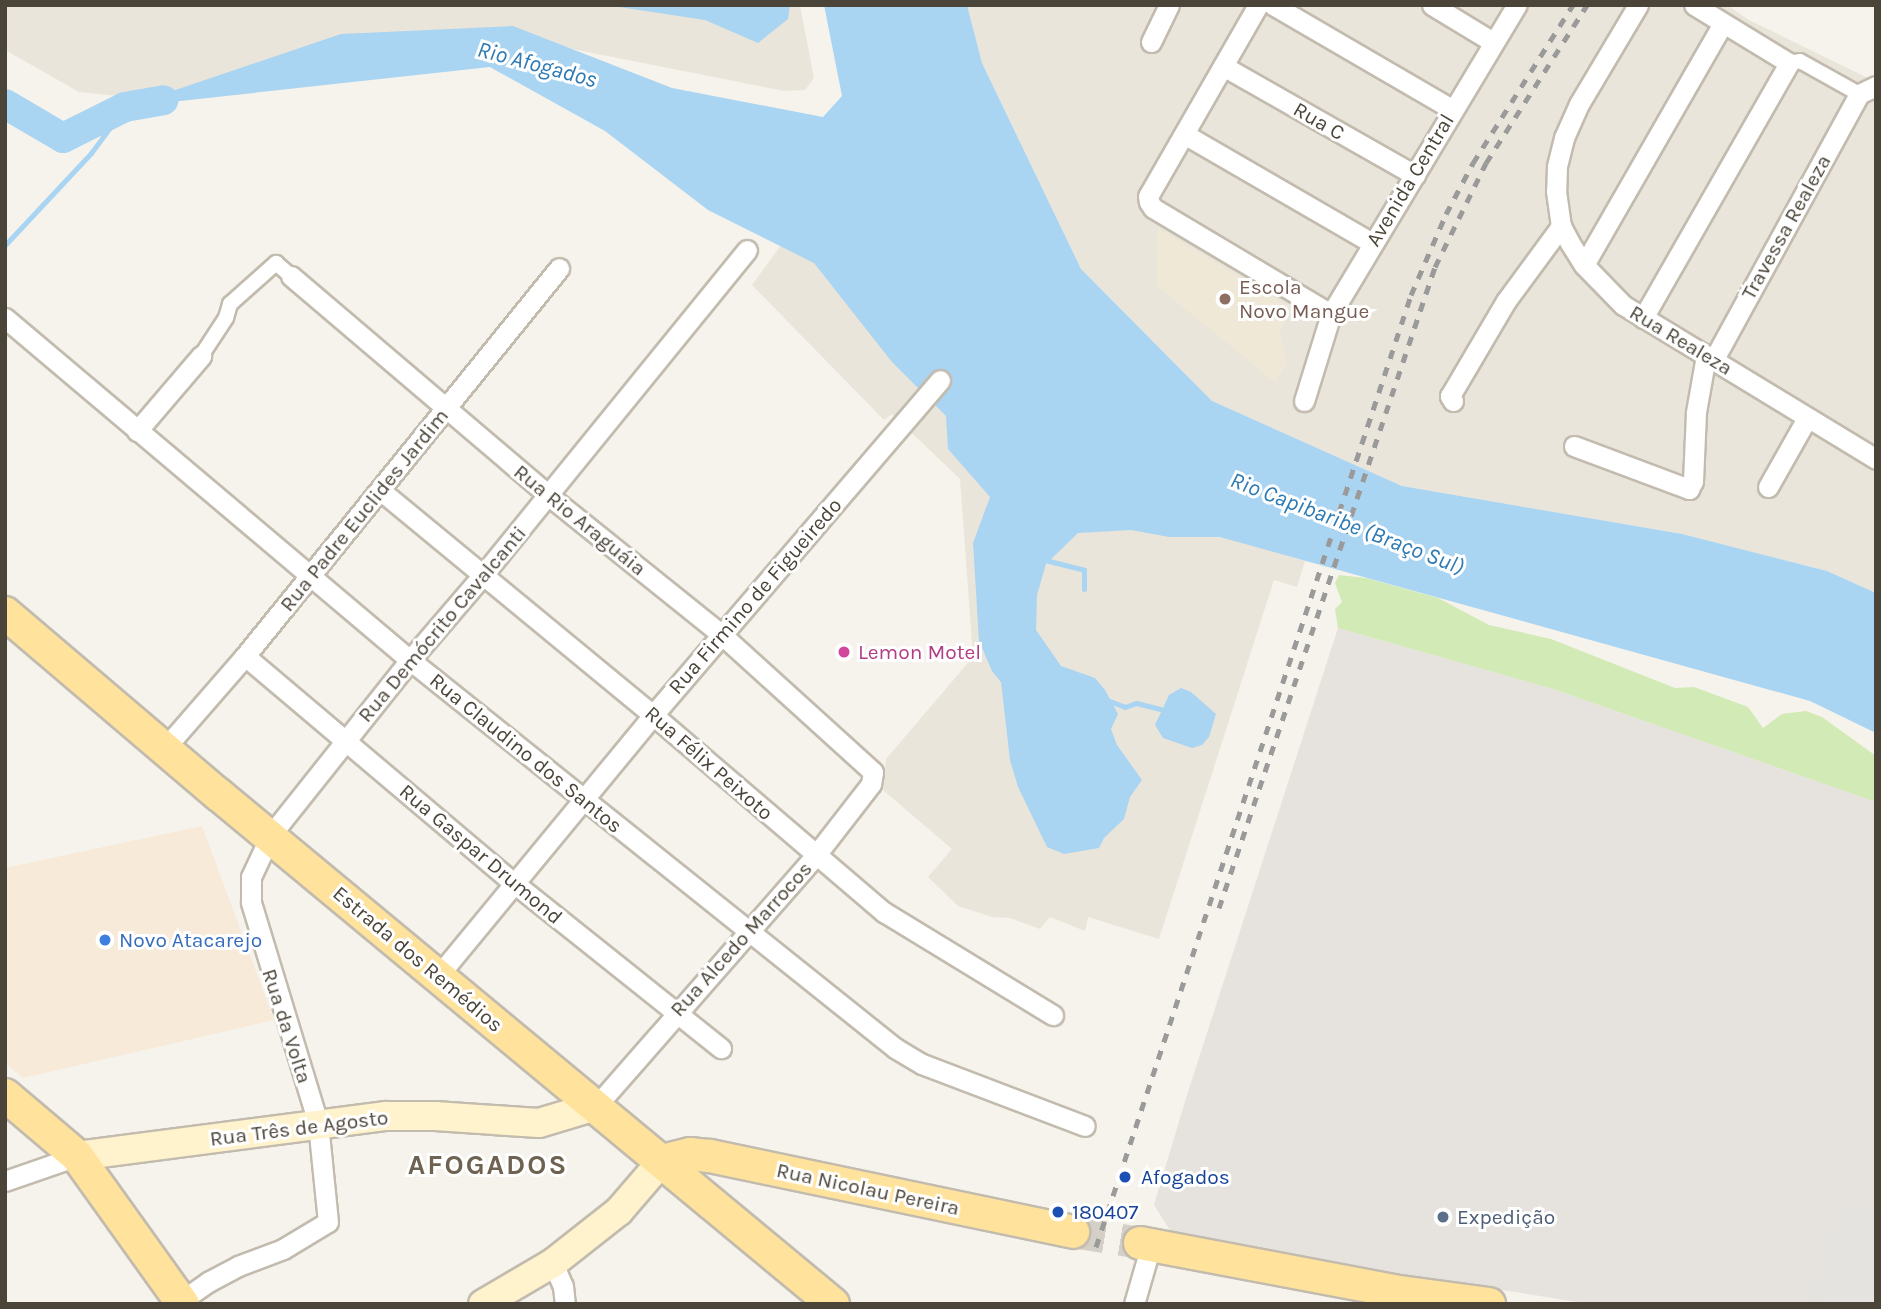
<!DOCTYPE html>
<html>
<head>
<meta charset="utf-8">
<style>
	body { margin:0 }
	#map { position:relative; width:1881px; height:1309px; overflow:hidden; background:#f6f3ec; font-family:Karla,sans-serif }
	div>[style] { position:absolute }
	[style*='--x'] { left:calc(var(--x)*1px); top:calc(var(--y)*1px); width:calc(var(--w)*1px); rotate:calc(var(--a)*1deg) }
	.residential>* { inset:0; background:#eae5da }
	.commercial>* { inset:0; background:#f7ead8 }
	.industrial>* { inset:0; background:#e6e2dd }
	.education>* { inset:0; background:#efe8d6 }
	.green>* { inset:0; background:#d2eab5 }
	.parking>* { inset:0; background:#e5e3e0 }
	.water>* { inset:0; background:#a9d4f2 }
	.stream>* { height:5px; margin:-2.5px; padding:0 2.5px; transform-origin:2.5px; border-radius:2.5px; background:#a9d4f2 }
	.river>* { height:30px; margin:-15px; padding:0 15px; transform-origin:15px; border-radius:15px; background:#a9d4f2 }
	.primary-tunnel>* { height:32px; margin-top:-16px; transform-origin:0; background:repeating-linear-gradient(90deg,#d4d0c8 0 32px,transparent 0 48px) }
	.roads { filter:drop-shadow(2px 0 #c2bbae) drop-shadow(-2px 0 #c2bbae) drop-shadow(0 2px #c2bbae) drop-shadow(0 -2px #c2bbae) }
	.pedestrian>* { height:14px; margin:-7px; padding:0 7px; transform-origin:7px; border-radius:7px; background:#fff }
	.minor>* { height:19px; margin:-9.5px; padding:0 9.5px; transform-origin:9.5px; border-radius:9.5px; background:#fff }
	.secondary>* { height:28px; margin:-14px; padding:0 14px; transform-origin:14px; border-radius:14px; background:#fff3cd }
	.primary>* { height:32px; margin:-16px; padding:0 16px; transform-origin:16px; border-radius:16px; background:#ffe39c }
	.rail>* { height:5px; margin-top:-2.5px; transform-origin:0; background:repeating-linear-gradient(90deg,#9a9a9a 0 9px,transparent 0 18px) }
	.dots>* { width:19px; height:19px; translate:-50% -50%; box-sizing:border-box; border:4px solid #fff; border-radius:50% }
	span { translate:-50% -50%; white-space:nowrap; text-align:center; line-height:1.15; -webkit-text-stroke:6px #fff; paint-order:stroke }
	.street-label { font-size:21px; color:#4b4439 }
	.education-label { font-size:21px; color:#785e54 }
	.left { translate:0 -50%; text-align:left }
	.hotel-label { font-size:21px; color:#b23c85 }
	.shop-label { font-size:21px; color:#366cbe }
	.transit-label { font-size:21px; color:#164399 }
	.service-label { font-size:21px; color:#4e5e75 }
	.water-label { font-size:23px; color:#2e7ab2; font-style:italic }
	.district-label { font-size:28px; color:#6e6250; font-weight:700; letter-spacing:2px }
	.frame { position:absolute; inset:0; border:7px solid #4b4439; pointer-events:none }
</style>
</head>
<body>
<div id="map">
	<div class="residential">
		<div style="clip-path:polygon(5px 5px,800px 5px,814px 78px,805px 90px,784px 91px,491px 33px,158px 100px,79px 92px,5px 50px)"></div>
		<div style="clip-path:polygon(967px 5px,1727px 5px,1749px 20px,1868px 78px,1876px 78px,1876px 593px,1827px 571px,1682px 534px,1402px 486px,1212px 401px,1081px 269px,982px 63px)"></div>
		<div style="clip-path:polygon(803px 215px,1204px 531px,1305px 561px,1297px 587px,1274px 580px,1159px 939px,1088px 917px,1085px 931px,1050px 917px,1040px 929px,1010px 918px,992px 917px,958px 906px,928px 877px,952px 849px,883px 790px,886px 759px,973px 657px,960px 479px,892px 414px,884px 420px,752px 285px)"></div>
	</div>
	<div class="commercial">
		<div style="clip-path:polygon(202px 826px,274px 1020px,23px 1078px,5px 1063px,5px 868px)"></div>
	</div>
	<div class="industrial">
		<div style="clip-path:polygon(1338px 628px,1553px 689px,1876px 802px,1876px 1304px,1590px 1304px,1382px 1271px,1171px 1232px,1154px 1205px,1187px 1095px)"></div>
	</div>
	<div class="education">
		<div style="clip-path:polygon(1158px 228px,1298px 312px,1291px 314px,1279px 331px,1287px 363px,1275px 382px,1157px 286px)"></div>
	</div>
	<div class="green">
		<div style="clip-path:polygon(1339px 575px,1366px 578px,1438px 598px,1489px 625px,1551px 639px,1675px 688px,1694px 687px,1748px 707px,1763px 728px,1782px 714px,1806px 711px,1822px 717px,1876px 756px,1876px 802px,1553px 689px,1338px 628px,1335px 609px,1342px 602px,1335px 583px)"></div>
	</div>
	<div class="parking">
		<div style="clip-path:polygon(1846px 1205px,1855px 1205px,1876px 1213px,1876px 1304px,1835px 1304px,1809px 1298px,1834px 1225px)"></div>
	</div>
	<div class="water">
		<div style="clip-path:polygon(606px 5px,790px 5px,788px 19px,758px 43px,705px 20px)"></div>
		<div style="clip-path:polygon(824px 5px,967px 5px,982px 63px,1081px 269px,1212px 401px,1402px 486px,1682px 534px,1827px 571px,1876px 593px,1876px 733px,1810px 701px,1220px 537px,1169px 537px,1131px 530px,1078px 533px,1046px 564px,1037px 595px,1036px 630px,1061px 666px,1095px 678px,1105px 690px,1118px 714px,1111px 729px,1117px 745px,1142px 780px,1130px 797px,1124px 819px,1104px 838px,1099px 848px,1064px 854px,1047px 847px,1018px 787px,1010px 760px,1001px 682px,992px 671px,979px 641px,973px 543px,990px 497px,948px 449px,946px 416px,892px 362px,814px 263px,708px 210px,605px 131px,490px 67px,125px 107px,341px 34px,513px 26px,672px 88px,823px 117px,842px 96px)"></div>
		<div style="clip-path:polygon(1181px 688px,1191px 692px,1216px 714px,1209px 737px,1202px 745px,1192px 748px,1163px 738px,1155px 725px,1169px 695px)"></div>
	</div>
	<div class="stream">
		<div style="--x:5;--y:245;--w:126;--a:-46.9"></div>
		<div style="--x:91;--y:153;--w:57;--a:-53.5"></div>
		<div style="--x:1045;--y:555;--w:7;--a:56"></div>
		<div style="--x:1049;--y:561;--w:36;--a:14"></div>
		<div style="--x:1084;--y:570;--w:19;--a:90"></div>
		<div style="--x:1107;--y:700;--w:19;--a:21"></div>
		<div style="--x:1125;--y:707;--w:12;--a:-20"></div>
		<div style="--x:1136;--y:703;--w:25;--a:14"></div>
	</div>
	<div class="river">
		<div style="--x:5;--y:104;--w:67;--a:30.4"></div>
		<div style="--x:63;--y:138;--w:69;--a:-26.6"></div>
		<div style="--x:125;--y:107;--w:39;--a:-10"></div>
	</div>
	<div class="primary-tunnel">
		<div style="--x:1073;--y:1232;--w:68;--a:9.3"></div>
	</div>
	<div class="roads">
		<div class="pedestrian">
			<div style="--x:1789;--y:63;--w:11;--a:-10"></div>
			<div style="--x:1800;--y:61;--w:68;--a:29.2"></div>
			<div style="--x:201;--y:356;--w:45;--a:-56.7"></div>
			<div style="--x:226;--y:318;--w:15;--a:-74"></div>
			<div style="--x:230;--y:304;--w:62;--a:-41.7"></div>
			<div style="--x:276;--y:263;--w:20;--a:41"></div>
		</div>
		<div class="minor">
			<div style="--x:1258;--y:5;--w:220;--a:119.9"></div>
			<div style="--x:1148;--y:196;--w:6;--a:81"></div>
			<div style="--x:1149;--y:202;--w:7;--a:56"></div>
			<div style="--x:1153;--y:208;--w:207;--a:30.8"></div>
			<div style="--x:1273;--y:5;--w:207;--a:30.2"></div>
			<div style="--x:1432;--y:5;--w:71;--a:31.2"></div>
			<div style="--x:1638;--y:5;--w:115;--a:120.8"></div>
			<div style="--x:1579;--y:104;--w:37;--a:114"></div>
			<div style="--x:1564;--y:138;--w:30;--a:104"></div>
			<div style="--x:1557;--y:167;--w:24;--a:92"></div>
			<div style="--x:1556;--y:191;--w:35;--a:82"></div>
			<div style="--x:1561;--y:226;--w:19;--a:62"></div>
			<div style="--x:1570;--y:243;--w:26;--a:58"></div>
			<div style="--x:1584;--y:265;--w:56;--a:45.7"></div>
			<div style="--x:1623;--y:305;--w:296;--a:31.3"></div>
			<div style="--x:1151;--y:42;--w:41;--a:-64.1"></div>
			<div style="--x:1223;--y:66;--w:221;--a:29.6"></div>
			<div style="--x:1184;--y:134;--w:217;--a:30.1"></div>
			<div style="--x:1584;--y:265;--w:277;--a:-60.1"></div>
			<div style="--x:291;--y:276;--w:338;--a:40.4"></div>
			<div style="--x:548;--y:495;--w:223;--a:38.8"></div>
			<div style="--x:722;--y:635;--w:204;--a:42.2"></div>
			<div style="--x:873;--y:772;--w:12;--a:99"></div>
			<div style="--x:871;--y:784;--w:90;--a:127.8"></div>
			<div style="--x:816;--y:855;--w:334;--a:131.2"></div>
			<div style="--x:5;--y:318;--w:530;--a:40.18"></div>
			<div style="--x:410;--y:660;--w:621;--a:38.66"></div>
			<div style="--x:895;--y:1048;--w:31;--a:31"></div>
			<div style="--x:922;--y:1064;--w:174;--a:20.8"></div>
			<div style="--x:1643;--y:318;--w:294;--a:-60.2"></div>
			<div style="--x:1789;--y:63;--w:111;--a:-148.6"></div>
			<div style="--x:1714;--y:359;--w:302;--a:-61.3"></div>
			<div style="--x:1859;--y:94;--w:19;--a:-25"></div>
			<div style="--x:1304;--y:401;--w:91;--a:-72.8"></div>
			<div style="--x:1331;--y:314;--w:361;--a:-59"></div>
			<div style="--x:1453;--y:401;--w:6;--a:-121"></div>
			<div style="--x:1450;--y:396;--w:110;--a:-59.5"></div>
			<div style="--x:1506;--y:301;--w:93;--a:-53.7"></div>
			<div style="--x:137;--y:431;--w:99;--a:-49.5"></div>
			<div style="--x:1574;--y:446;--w:123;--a:20.5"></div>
			<div style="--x:1689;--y:489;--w:9;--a:-63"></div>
			<div style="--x:1693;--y:481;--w:69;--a:-87.5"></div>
			<div style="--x:1696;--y:412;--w:58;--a:-80"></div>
			<div style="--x:1768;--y:487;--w:79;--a:-60.5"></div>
			<div style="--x:380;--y:490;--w:354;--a:39.5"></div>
			<div style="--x:653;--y:715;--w:304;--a:40.5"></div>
			<div style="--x:884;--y:912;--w:198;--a:31.4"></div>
			<div style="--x:245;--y:656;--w:352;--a:40.2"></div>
			<div style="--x:514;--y:883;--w:265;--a:38.6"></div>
			<div style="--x:165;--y:748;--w:122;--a:-49"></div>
			<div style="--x:245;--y:656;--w:499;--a:-51"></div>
			<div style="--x:438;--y:976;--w:338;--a:-50.5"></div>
			<div style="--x:653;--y:715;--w:441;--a:-49.4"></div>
			<div style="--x:5;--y:1181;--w:76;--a:-19.1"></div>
			<div style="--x:553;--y:1263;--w:25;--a:67"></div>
			<div style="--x:563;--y:1286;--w:18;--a:84"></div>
			<div style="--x:181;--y:1301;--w:33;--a:-35"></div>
			<div style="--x:208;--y:1282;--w:34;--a:-28"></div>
			<div style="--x:238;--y:1266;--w:48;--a:-20.7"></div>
			<div style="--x:283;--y:1249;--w:52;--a:-31"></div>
			<div style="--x:328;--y:1222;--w:100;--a:-95.8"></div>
			<div style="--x:318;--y:1123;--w:231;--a:-106.9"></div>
			<div style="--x:251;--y:902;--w:25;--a:-90"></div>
			<div style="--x:251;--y:877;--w:45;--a:-65.1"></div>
			<div style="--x:270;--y:836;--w:225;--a:-51.5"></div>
			<div style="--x:410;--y:660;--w:111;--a:-49.4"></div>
			<div style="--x:482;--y:576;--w:420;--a:-50.9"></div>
			<div style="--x:1134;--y:1304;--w:61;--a:-73.9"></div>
		</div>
		<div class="secondary">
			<div style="--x:77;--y:1156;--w:312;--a:-7.4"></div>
			<div style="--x:386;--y:1116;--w:49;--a:0"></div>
			<div style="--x:435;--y:1116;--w:104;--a:3.9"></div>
			<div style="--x:539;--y:1123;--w:59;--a:-16.6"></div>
			<div style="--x:483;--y:1304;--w:81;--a:-30.4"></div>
			<div style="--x:553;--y:1263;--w:84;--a:-38.2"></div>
			<div style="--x:619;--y:1211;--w:66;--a:-49.3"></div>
		</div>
		<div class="primary">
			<div style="--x:5;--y:613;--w:280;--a:40.4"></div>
			<div style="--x:218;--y:794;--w:799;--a:39.67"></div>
			<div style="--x:5;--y:1095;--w:94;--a:40.3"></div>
			<div style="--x:77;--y:1156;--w:182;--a:54.4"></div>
			<div style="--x:662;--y:1161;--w:29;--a:-14"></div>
			<div style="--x:690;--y:1154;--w:20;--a:6"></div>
			<div style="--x:710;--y:1156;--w:371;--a:11.8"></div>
			<div style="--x:1140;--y:1243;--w:258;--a:10.7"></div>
			<div style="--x:1393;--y:1291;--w:97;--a:7.7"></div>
		</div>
	</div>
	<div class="rail">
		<div style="--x:1219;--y:908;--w:676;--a:-71.38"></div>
		<div style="--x:1435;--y:267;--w:116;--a:-63.9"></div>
		<div style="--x:1486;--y:163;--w:188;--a:-57.4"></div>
		<div style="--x:1096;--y:1247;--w:1003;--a:-71.69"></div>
		<div style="--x:1411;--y:295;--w:88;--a:-66.6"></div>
		<div style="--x:1446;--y:214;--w:58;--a:-62.1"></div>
		<div style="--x:1473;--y:163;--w:187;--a:-57.7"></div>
	</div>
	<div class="dots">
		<div style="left:1225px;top:299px;background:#8d6e63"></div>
		<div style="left:844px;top:652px;background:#d1479c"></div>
		<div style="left:105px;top:940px;background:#3f7fe0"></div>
		<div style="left:1125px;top:1177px;background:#1a4fb4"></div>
		<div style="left:1058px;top:1212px;background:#1a4fb4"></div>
		<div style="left:1443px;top:1217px;background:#5c6f8a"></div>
	</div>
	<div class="street-label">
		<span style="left:1319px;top:121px;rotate:30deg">Rua C</span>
		<span style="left:1410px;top:180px;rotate:-59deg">Avenida Central</span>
		<span style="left:1786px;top:227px;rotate:-61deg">Travessa Realeza</span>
		<span style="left:1681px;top:340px;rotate:31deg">Rua Realeza</span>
		<span style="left:364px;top:510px;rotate:-51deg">Rua Padre Euclides Jardim</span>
		<span style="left:580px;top:520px;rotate:39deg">Rua Rio Araguáia</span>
		<span style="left:755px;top:596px;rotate:-49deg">Rua Firmino de Figueiredo</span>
		<span style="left:442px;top:624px;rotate:-50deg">Rua Demócrito Cavalcanti</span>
		<span style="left:526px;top:753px;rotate:39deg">Rua Claudino dos Santos</span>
		<span style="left:709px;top:763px;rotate:41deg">Rua Félix Peixoto</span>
		<span style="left:481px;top:854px;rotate:40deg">Rua Gaspar Drumond</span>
		<span style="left:741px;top:939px;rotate:-48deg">Rua Alcedo Marrocos</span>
		<span style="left:418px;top:959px;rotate:40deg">Estrada dos Remédios</span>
		<span style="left:287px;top:1026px;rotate:72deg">Rua da Volta</span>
		<span style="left:299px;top:1128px;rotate:-7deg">Rua Três de Agosto</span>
		<span style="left:868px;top:1189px;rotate:12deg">Rua Nicolau Pereira</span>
	</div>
	<div class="education-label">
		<span class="left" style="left:1239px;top:299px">Escola<br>Novo Mangue</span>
	</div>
	<div class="hotel-label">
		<span class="left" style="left:858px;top:652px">Lemon Motel</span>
	</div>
	<div class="shop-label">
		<span class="left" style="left:119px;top:940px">Novo Atacarejo</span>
	</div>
	<div class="transit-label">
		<span class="left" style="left:1141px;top:1177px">Afogados</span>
		<span class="left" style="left:1072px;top:1212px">180407</span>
	</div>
	<div class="service-label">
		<span class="left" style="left:1457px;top:1217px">Expedição</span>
	</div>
	<div class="water-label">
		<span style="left:537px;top:65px;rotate:15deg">Rio Afogados</span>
		<span style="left:1347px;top:524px;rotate:21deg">Rio Capibaribe (Braço Sul)</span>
	</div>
	<div class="district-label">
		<span style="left:488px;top:1165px">AFOGADOS</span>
	</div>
	<div class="frame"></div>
</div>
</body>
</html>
